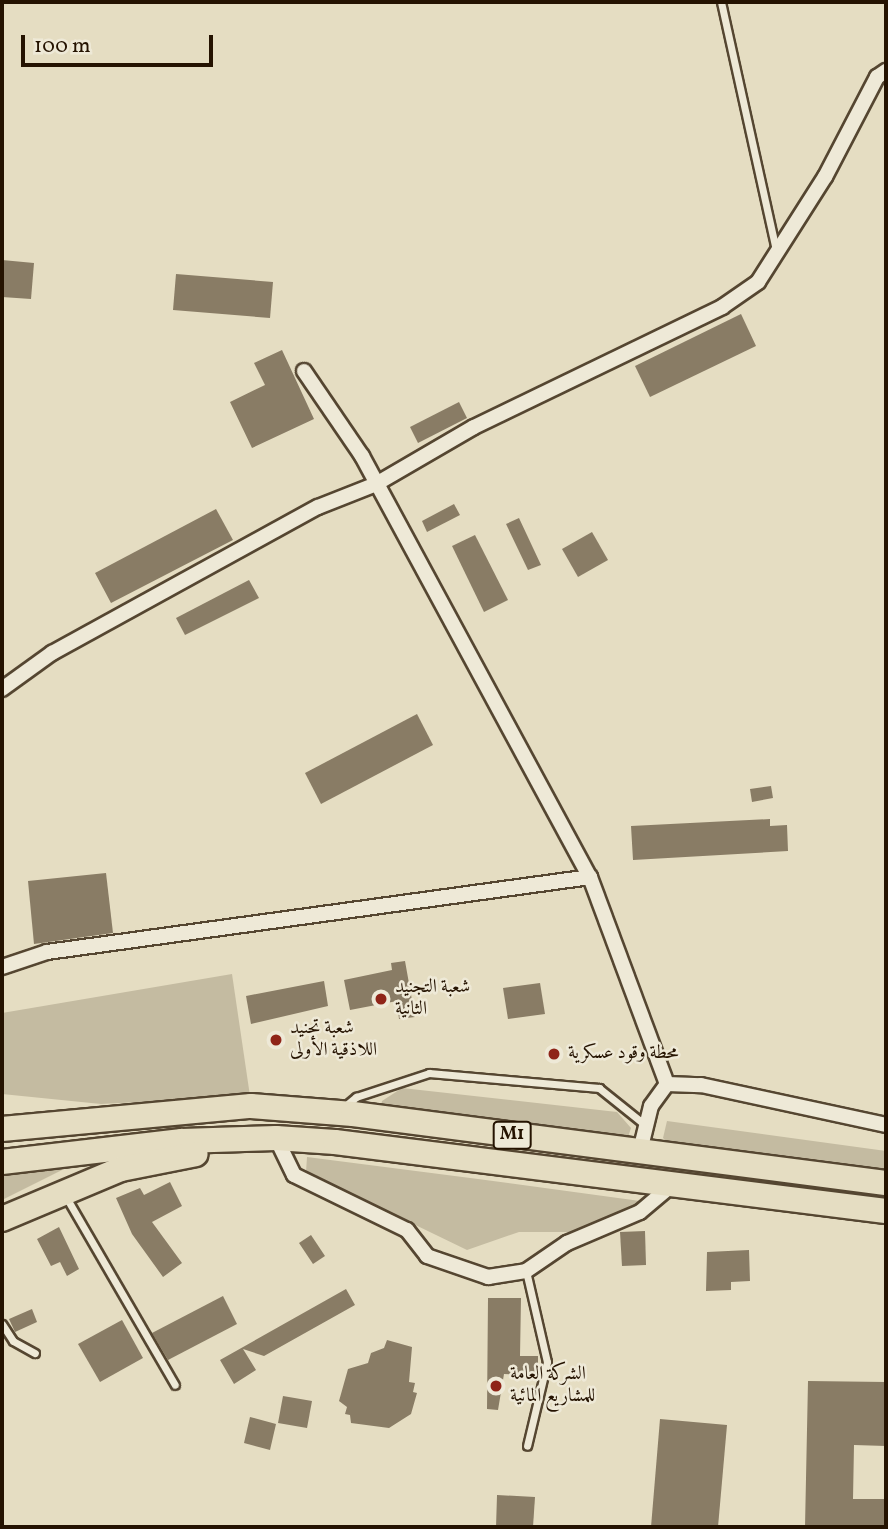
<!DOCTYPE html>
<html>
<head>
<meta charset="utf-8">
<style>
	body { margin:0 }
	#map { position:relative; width:888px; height:1529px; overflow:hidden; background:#e5ddc2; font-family:Vollkorn,Amiri,serif }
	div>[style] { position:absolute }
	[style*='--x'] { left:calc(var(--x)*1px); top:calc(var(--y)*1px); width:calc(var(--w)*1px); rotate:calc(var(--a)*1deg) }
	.green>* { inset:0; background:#c4bba1 }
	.building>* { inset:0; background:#897c65 }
	.roads { filter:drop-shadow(2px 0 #554631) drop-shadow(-2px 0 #554631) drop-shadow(0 2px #554631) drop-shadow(0 -2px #554631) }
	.service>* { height:7px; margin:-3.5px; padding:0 3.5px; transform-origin:3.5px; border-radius:3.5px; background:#eee9d7 }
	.minor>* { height:14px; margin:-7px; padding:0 7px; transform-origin:7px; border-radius:7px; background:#eee9d7 }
	.motorway>* { height:24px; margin:-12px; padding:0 12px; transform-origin:12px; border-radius:12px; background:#e5ddc2 }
	.dots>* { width:19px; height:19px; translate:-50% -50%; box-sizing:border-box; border:4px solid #eee9d7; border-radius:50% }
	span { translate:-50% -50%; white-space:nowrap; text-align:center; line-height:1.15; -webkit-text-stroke:5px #eee9d7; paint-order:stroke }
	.shield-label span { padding:2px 5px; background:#eee9d7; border:2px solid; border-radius:5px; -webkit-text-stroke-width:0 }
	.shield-label { font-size:18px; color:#251301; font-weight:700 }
	.poi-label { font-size:19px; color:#251301 }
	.left { translate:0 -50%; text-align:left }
	.frame { position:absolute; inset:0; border:4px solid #251301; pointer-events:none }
	.scale { position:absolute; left:21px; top:35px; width:192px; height:32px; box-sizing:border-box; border:4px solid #251301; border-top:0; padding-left:9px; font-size:21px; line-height:24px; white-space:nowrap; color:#251301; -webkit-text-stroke:5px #eee9d7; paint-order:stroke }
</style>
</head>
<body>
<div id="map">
	<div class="green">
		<div style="clip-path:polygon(232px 974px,250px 1096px,101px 1104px,2px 1094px,2px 1013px)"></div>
		<div style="clip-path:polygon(402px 1088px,617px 1112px,631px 1128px,628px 1137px,381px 1107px,382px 1101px)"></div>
		<div style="clip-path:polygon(667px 1121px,886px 1151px,886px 1169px,669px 1144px,663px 1138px)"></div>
		<div style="clip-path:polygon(307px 1157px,478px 1179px,640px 1201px,635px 1211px,571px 1232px,519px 1232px,467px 1250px,306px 1172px)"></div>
		<div style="clip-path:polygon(66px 1168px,2px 1200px,2px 1175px)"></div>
	</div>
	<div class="building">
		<div style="clip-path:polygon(2px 260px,34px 263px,31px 299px,2px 297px)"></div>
		<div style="clip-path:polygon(176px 274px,273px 282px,270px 318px,173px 310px)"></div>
		<div style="clip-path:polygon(741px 314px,756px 346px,650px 397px,635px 366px)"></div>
		<div style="clip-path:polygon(282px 350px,314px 419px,252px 448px,230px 402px,265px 385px,254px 363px)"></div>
		<div style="clip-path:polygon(459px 402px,467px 418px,418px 443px,410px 427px)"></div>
		<div style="clip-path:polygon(454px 504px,460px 515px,427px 532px,422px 521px)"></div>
		<div style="clip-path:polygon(216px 509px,233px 540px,111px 603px,95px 573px)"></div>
		<div style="clip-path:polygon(519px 518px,541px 565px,528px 570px,506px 524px)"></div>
		<div style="clip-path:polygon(592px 532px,608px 560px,578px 577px,562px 549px)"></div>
		<div style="clip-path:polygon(475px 535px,508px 600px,484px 612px,452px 546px)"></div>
		<div style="clip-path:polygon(249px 580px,259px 598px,185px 635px,176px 618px)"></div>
		<div style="clip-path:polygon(417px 714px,433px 745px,321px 804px,305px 773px)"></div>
		<div style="clip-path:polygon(771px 786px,773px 798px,752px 802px,750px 789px)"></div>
		<div style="clip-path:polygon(770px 819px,770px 826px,787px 825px,788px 851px,633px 860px,631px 826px)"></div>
		<div style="clip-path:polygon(106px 873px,113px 933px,34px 944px,28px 881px)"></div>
		<div style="clip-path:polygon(405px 961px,415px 1017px,399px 1019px,397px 1001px,350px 1010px,344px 980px,392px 970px,391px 963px)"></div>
		<div style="clip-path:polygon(324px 981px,328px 1006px,251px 1024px,246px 996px)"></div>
		<div style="clip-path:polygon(540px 983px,545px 1014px,508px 1019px,503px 988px)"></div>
		<div style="clip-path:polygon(170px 1182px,182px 1206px,152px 1222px,182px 1263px,163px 1277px,132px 1234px,116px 1198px,140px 1188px,144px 1195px)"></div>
		<div style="clip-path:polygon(59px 1227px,79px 1269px,67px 1276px,60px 1262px,51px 1266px,37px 1239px)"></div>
		<div style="clip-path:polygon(645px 1231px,646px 1265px,622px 1266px,620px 1232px)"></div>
		<div style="clip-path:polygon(311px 1235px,325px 1256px,313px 1264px,299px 1243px)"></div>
		<div style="clip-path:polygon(749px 1250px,750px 1281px,731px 1282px,731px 1290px,706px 1291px,707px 1252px)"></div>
		<div style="clip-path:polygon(346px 1289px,355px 1305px,264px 1356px,243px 1349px,256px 1370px,234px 1384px,220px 1360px)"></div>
		<div style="clip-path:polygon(223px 1296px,237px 1324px,168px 1360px,152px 1333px)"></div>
		<div style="clip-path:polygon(488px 1298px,521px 1298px,520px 1356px,538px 1356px,538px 1375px,504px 1374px,498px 1410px,487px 1409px)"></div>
		<div style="clip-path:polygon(32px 1309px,37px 1322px,15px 1332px,9px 1319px)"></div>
		<div style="clip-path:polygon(122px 1320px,143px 1358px,100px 1382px,78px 1344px)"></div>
		<div style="clip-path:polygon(387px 1340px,412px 1347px,409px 1382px,415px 1383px,413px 1392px,417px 1393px,411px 1414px,389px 1428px,351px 1423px,350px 1415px,345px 1414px,347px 1407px,339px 1401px,348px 1369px,368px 1363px,371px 1353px,384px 1348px)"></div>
		<div style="clip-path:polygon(808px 1381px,886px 1382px,886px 1446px,854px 1445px,853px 1499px,886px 1499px,886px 1527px,805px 1527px)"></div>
		<div style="clip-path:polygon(283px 1396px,312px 1401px,307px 1428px,278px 1423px)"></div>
		<div style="clip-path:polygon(250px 1417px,276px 1424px,270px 1450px,244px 1443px)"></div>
		<div style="clip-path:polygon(660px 1419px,727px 1425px,718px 1527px,651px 1527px)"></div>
		<div style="clip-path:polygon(497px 1495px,535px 1497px,533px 1527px,496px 1527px)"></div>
	</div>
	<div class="roads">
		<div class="service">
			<div style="--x:721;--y:2;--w:254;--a:77.5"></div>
			<div style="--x:344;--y:1107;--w:16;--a:-40"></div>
			<div style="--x:356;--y:1097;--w:77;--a:-18.2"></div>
			<div style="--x:429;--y:1073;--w:171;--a:5"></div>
			<div style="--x:599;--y:1088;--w:58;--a:38.7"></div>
			<div style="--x:66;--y:1197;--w:217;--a:59.9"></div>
			<div style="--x:526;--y:1271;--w:93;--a:77"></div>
			<div style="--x:547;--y:1362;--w:86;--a:103.4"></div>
			<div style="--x:2;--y:1324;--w:20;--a:57"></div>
			<div style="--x:13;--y:1341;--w:25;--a:29"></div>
		</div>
		<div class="minor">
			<div style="--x:304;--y:371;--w:103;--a:55.7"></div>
			<div style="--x:362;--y:456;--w:479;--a:61.6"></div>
			<div style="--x:590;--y:877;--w:221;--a:69.6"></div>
			<div style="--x:2;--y:689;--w:62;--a:-35.8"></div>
			<div style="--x:52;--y:653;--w:303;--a:-28.8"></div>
			<div style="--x:318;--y:507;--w:62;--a:-21.6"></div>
			<div style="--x:376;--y:484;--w:113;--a:-30.2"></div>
			<div style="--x:474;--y:427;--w:276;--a:-25.8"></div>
			<div style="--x:722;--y:307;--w:44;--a:-34.8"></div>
			<div style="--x:758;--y:282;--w:125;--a:-57.5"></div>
			<div style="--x:825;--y:177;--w:113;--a:-62.5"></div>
			<div style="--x:877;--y:77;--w:11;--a:-34"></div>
			<div style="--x:2;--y:967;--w:47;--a:-18.4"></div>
			<div style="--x:47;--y:952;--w:548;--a:-7.86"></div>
			<div style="--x:276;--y:1138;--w:41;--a:64.1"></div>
			<div style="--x:294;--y:1175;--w:126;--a:26"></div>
			<div style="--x:407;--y:1230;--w:33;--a:52"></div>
			<div style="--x:427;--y:1256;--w:65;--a:19"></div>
			<div style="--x:488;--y:1277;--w:38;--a:-9"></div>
			<div style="--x:526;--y:1271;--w:50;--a:-34.3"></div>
			<div style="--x:567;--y:1243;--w:79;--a:-23"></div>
			<div style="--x:640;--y:1212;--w:42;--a:-40.2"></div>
			<div style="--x:640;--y:1151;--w:46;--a:-76.3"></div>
			<div style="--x:651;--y:1106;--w:27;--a:-54"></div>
			<div style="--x:667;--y:1084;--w:34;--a:2"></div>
			<div style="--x:701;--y:1085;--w:189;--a:12.2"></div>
		</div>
		<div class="motorway">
			<div style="--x:2;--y:1129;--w:250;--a:-5.3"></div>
			<div style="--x:251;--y:1106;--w:102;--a:4.5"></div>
			<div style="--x:353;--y:1114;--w:537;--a:7.38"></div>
			<div style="--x:2;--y:1162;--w:181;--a:-6.7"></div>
			<div style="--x:182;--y:1141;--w:94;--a:-1.8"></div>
			<div style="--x:276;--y:1138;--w:59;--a:3.9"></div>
			<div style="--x:335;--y:1142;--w:555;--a:7.14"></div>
			<div style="--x:2;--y:1219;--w:129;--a:-22.8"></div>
			<div style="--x:121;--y:1169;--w:76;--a:-11.3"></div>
		</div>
	</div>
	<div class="dots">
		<div style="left:381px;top:999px;background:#8f2418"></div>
		<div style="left:276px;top:1040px;background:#8f2418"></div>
		<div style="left:554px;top:1054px;background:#8f2418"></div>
		<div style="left:496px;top:1386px;background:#8f2418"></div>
	</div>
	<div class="shield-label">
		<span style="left:512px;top:1135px">M1</span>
	</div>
	<div class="poi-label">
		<span class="left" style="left:395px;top:999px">شعبة التجنيد<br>الثانية</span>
		<span class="left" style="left:290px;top:1040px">شعبة تجنيد<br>اللاذقية الأولى</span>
		<span class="left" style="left:568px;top:1054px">محطة وقود عسكرية</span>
		<span class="left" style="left:510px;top:1386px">الشركة العامة<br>للمشاريع المائية</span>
	</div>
	<div class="frame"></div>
	<div class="scale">100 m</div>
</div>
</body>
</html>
